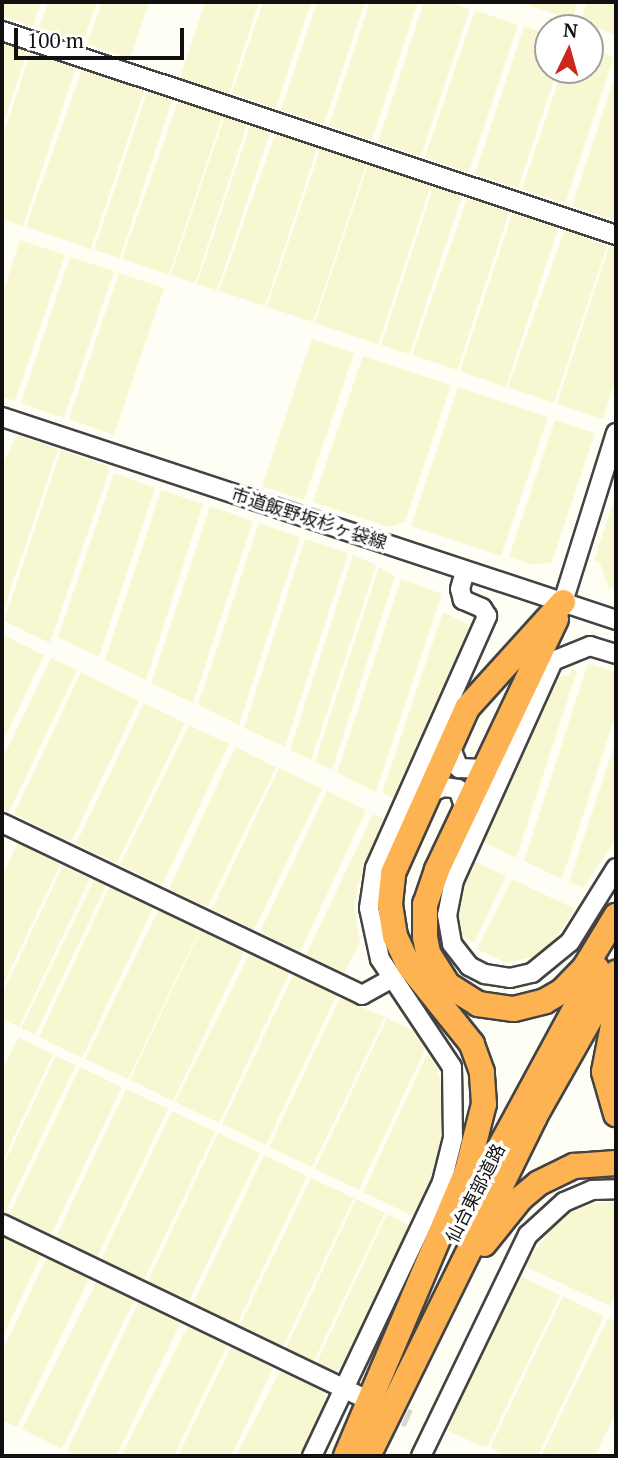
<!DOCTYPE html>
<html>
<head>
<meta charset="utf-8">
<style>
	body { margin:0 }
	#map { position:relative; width:618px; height:1458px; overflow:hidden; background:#fffef4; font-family:"PT Serif","Noto Sans JP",serif }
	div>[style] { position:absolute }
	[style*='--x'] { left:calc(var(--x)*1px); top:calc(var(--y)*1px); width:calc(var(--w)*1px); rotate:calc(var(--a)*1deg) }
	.farmland>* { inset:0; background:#f7f8d1 }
	.minor-tunnel>* { height:18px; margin-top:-9px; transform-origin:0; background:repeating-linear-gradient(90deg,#dbdad2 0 18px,transparent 0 27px) }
	.roads { filter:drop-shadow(2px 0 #434343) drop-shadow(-2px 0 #434343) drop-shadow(0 2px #434343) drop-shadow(0 -2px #434343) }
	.minor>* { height:18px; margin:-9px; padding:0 9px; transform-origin:9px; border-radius:9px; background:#fff }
	.highway>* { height:24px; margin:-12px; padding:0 12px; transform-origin:12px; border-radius:12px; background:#feb353 }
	span { translate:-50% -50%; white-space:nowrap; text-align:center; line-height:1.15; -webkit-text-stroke:7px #fff; paint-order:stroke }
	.street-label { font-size:18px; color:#101010 }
	.frame { position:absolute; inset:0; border:4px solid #101010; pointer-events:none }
	.north { position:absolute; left:534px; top:14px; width:70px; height:70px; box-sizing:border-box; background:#fff; border:2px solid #9f9f9f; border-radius:50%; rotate:5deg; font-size:19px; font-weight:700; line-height:28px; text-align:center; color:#101010 }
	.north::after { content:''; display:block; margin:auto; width:24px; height:32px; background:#cc271d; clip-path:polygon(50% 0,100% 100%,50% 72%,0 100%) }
	.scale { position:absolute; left:14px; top:28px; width:170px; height:32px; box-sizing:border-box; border:4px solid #101010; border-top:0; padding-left:9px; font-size:21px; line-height:24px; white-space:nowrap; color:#101010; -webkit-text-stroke:5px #fff; paint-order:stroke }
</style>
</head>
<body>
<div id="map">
	<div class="farmland">
		<div style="clip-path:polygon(2px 2px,41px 2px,33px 26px,2px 16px)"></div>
		<div style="clip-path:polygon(48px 2px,97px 2px,83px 42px,39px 28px)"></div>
		<div style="clip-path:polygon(102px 2px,149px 2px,130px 58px,87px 44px)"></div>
		<div style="clip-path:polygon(205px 2px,259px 2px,228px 97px,179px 81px)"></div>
		<div style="clip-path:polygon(263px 2px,311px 2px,276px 108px,232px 93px)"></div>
		<div style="clip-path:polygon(317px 2px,365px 2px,324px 124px,281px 110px)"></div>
		<div style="clip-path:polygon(370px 2px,418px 2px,372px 140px,329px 125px)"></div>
		<div style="clip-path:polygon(424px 2px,449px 2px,470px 9px,421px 156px,378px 142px)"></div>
		<div style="clip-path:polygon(518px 2px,578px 2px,572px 20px)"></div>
		<div style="clip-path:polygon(587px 2px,616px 2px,616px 35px,580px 23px)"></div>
		<div style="clip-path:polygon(475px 10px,518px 25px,469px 172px,425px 157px)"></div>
		<div style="clip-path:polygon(524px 26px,548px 35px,548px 70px,557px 70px,518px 188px,475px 174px)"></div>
		<div style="clip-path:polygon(2px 40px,28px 49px,2px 127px)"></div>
		<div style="clip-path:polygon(590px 49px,614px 57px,565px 204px,522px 189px,562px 70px,590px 70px)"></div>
		<div style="clip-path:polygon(31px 50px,76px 68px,23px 226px,2px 219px,2px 139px)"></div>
		<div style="clip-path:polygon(83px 67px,144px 91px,91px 249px,26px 227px)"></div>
		<div style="clip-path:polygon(616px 73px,616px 217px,615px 220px,572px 206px)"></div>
		<div style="clip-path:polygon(148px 89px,172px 101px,120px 258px,94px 250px)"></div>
		<div style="clip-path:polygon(179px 99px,223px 114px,169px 275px,122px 259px)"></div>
		<div style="clip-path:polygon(225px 115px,247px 125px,195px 283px,171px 275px)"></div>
		<div style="clip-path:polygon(251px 123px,270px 133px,217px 290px,197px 284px)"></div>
		<div style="clip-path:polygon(276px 132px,318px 146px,265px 306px,219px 291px)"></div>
		<div style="clip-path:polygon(321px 147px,366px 165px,313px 322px,267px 307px)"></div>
		<div style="clip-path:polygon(372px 164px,431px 184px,378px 344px,315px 323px,368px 165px)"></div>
		<div style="clip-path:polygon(434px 185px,462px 197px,409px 354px,381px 345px)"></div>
		<div style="clip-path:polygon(468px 196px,510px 210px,457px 370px,412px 355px)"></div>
		<div style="clip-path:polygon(513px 211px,558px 229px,506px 387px,460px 371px)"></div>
		<div style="clip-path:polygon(565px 229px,607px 246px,554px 403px,508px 387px)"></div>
		<div style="clip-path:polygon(20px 240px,65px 255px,15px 401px,2px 396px,2px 296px)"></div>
		<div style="clip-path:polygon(616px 246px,616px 379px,603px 419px,557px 404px,609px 247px)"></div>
		<div style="clip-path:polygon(70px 257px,114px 271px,64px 418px,21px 403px)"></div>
		<div style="clip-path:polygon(119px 273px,164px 288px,114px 435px,69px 419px)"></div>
		<div style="clip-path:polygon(312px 339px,354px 353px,304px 500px,262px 486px)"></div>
		<div style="clip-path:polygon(363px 356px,451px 385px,405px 522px,389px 527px,313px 502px)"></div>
		<div style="clip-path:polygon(458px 387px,548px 417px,501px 556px,411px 526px)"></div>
		<div style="clip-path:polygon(555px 420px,595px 433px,552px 562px,533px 565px,509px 557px)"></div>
		<div style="clip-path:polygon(16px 435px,58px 449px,2px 614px,2px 467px)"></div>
		<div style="clip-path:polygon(61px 450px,107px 466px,109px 471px,50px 643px,4px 621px)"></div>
		<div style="clip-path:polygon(114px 473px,155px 488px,99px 657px,58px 637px)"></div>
		<div style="clip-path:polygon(161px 490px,203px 504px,146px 680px,105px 660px)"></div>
		<div style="clip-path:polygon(616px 493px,616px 590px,608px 587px,600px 563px,594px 561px)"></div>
		<div style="clip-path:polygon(210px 506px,253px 521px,193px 703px,151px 683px)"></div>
		<div style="clip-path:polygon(259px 523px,300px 537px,239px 725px,198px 705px)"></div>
		<div style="clip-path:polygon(305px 539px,348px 553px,285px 747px,244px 728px)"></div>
		<div style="clip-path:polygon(353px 555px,376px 565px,311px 760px,290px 750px)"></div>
		<div style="clip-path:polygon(379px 567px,395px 576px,332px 770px,315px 762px)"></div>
		<div style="clip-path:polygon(401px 579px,442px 594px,376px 792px,337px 773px)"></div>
		<div style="clip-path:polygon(443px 612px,466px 623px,468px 630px,393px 798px,382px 793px)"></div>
		<div style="clip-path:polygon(5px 636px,44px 655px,2px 744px,2px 642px)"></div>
		<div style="clip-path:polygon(51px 658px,77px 670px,9px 812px,2px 808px,2px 760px)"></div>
		<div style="clip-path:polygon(588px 663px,614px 672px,616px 714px,562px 879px,524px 861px)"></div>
		<div style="clip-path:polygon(572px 669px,577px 671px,516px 858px,481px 841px,556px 678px,569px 675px)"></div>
		<div style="clip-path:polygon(81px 672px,139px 701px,71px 842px,14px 814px)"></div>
		<div style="clip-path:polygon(144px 703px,185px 723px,117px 863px,76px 844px)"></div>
		<div style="clip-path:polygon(189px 725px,229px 744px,162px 885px,120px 865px)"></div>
		<div style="clip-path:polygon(616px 740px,616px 840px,583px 888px,569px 882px)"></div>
		<div style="clip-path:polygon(235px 747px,276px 767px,208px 907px,169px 889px)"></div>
		<div style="clip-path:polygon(279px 768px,322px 789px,254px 930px,212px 909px)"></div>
		<div style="clip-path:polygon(327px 791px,366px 810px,300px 952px,260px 932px)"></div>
		<div style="clip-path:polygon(373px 814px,383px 819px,358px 885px,354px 907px,360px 943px,344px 973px,306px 955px)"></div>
		<div style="clip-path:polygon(18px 842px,60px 865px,2px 987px,2px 877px)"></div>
		<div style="clip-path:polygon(472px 860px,506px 876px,474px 943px,460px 934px,457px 925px,459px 898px)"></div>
		<div style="clip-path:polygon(63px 866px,90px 879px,19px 1027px,2px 1019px,2px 994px)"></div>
		<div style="clip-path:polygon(95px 878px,107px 884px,35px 1035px,21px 1028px)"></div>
		<div style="clip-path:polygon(512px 879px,575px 909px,550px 947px,536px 956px,507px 963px,477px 949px)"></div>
		<div style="clip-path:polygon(110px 886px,151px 905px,152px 910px,82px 1058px,39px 1037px)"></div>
		<div style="clip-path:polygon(159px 909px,200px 929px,128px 1079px,85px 1059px)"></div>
		<div style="clip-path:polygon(201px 929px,242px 949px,243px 954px,173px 1101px,130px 1080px)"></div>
		<div style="clip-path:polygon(250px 953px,290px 972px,219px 1123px,175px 1102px)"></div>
		<div style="clip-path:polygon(294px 973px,337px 994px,266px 1145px,222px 1124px)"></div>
		<div style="clip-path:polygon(340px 998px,385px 1017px,312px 1167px,269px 1147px)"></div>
		<div style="clip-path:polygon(387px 1018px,416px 1032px,424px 1042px,424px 1052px,359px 1190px,315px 1169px)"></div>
		<div style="clip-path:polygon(18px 1037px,53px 1054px,2px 1162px,2px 1071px)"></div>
		<div style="clip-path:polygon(433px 1055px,442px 1087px,443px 1128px,436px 1166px,413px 1216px,363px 1192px,426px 1056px)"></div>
		<div style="clip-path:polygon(56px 1056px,76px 1065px,3px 1217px,2px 1168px)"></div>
		<div style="clip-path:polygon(80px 1067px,122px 1087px,49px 1239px,11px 1221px,9px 1215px)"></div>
		<div style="clip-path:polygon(126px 1089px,168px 1109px,97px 1258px,91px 1259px,54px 1241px)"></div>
		<div style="clip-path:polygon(172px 1111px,215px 1132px,142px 1284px,103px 1265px,101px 1259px)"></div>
		<div style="clip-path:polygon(218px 1133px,260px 1153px,187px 1305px,146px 1285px)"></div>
		<div style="clip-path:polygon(264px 1155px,307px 1176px,235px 1328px,192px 1306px)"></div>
		<div style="clip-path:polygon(311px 1178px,354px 1198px,283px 1346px,278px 1348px,238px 1329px)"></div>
		<div style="clip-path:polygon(356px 1199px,385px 1213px,312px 1365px,288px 1353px,286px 1348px)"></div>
		<div style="clip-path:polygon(600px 1202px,616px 1203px,616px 1293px,610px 1306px,524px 1266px,553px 1226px,571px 1211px)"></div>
		<div style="clip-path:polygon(387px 1214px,411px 1226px,343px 1370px,339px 1368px,335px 1376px,315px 1366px)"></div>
		<div style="clip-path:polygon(3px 1236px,42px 1254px,2px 1338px,2px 1239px)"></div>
		<div style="clip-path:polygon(47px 1257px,87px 1276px,88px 1281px,17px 1427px,2px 1420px,2px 1352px)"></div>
		<div style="clip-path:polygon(516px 1274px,560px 1295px,488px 1445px,483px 1447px,442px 1428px)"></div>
		<div style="clip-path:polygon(97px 1281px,135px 1299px,62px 1449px,22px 1429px)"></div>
		<div style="clip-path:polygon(563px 1296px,604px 1316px,538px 1456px,501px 1456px,491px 1446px)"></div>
		<div style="clip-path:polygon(139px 1301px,180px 1324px,116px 1456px,78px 1456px,67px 1451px)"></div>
		<div style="clip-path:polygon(608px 1318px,616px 1322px,616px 1412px,595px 1456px,541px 1456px)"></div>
		<div style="clip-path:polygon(189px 1324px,228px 1343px,174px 1456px,121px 1456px)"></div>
		<div style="clip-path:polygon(232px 1345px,273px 1369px,231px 1456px,178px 1456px)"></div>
		<div style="clip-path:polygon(281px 1369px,323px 1389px,327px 1401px,301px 1456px,236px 1456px)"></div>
	</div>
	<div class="minor-tunnel">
		<div style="--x:380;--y:1406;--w:32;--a:24"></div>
	</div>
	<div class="roads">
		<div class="minor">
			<div style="--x:2;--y:31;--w:647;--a:18.38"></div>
			<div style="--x:2;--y:417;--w:647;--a:18.29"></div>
			<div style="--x:563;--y:602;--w:177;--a:-72.6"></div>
			<div style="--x:616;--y:654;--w:27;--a:-163"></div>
			<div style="--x:590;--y:646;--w:40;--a:158"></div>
			<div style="--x:553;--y:661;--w:240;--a:114.3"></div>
			<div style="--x:454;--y:880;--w:36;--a:101"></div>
			<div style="--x:447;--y:915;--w:29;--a:80"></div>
			<div style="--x:452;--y:944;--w:28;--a:52"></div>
			<div style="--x:469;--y:966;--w:18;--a:27"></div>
			<div style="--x:485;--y:974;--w:25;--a:9"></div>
			<div style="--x:510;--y:978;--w:23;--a:-13"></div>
			<div style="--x:532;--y:973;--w:49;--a:-39.2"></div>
			<div style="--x:570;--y:942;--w:87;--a:-58.1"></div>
			<div style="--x:450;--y:746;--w:24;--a:68"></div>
			<div style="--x:459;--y:768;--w:26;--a:2"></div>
			<div style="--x:429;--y:793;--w:16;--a:-22"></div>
			<div style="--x:444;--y:787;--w:14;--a:8"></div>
			<div style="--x:458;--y:789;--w:23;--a:70"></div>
			<div style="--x:2;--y:823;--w:399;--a:25.5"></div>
			<div style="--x:362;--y:995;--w:33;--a:-29"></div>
			<div style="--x:2;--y:1224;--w:395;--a:25.7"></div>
			<div style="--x:312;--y:1456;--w:303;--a:-64.6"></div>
			<div style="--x:442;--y:1182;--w:45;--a:-76"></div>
			<div style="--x:453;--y:1138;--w:71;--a:-90.8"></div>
			<div style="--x:452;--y:1067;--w:130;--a:-123.7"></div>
			<div style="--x:380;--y:959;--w:52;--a:-102.2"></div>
			<div style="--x:369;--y:908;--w:40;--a:-81.5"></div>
			<div style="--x:375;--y:868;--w:276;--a:-66"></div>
			<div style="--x:487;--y:616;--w:9;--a:-122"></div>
			<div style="--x:482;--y:608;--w:21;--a:-157"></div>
			<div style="--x:463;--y:600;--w:11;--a:-105"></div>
			<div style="--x:460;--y:589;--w:19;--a:-74"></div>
			<div style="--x:421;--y:1456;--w:246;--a:-64.2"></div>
			<div style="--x:528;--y:1235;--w:49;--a:-42.5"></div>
			<div style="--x:564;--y:1202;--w:30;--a:-23"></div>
			<div style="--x:592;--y:1190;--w:24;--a:-2"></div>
		</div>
		<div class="highway">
			<div style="--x:556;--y:619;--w:278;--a:115.4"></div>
			<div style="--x:437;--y:870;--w:36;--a:109"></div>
			<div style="--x:425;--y:904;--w:33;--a:90"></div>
			<div style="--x:425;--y:937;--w:16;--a:79"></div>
			<div style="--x:428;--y:953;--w:38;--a:58"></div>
			<div style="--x:448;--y:985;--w:36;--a:32"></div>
			<div style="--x:478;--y:1004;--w:36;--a:8"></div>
			<div style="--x:514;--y:1009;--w:32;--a:-14"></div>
			<div style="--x:545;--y:1001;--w:20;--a:-30"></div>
			<div style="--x:562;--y:991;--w:33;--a:-46"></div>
			<div style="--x:585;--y:967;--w:60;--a:-58.7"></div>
			<div style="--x:616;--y:1010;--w:63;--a:101"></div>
			<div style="--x:604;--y:1072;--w:44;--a:74.1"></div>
			<div style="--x:469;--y:1204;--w:268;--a:-61.5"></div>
			<div style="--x:484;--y:1244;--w:59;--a:-51.2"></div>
			<div style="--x:521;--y:1198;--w:23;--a:-40"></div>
			<div style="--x:539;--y:1183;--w:39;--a:-26"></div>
			<div style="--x:574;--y:1166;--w:42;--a:-4.1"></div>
			<div style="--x:346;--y:1456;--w:310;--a:-67"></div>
			<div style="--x:467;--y:1171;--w:69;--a:-75.8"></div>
			<div style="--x:484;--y:1104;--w:32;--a:-94"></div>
			<div style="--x:482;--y:1072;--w:30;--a:-110"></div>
			<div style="--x:472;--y:1044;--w:102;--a:-128.7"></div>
			<div style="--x:408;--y:964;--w:31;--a:-115"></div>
			<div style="--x:395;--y:936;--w:32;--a:-99"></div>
			<div style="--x:390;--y:904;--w:31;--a:-84"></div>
			<div style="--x:393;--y:873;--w:181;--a:-65.8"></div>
			<div style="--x:467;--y:708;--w:143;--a:-47.8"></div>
			<div style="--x:368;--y:1456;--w:377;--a:-63.8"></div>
			<div style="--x:534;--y:1118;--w:167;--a:-60.5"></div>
		</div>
	</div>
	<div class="street-label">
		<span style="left:309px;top:518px;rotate:18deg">市道飯野坂杉ヶ袋線</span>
		<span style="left:475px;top:1193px;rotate:-63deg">仙台東部道路</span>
	</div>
	<div class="frame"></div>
	<div class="north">N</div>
	<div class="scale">100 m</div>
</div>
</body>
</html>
